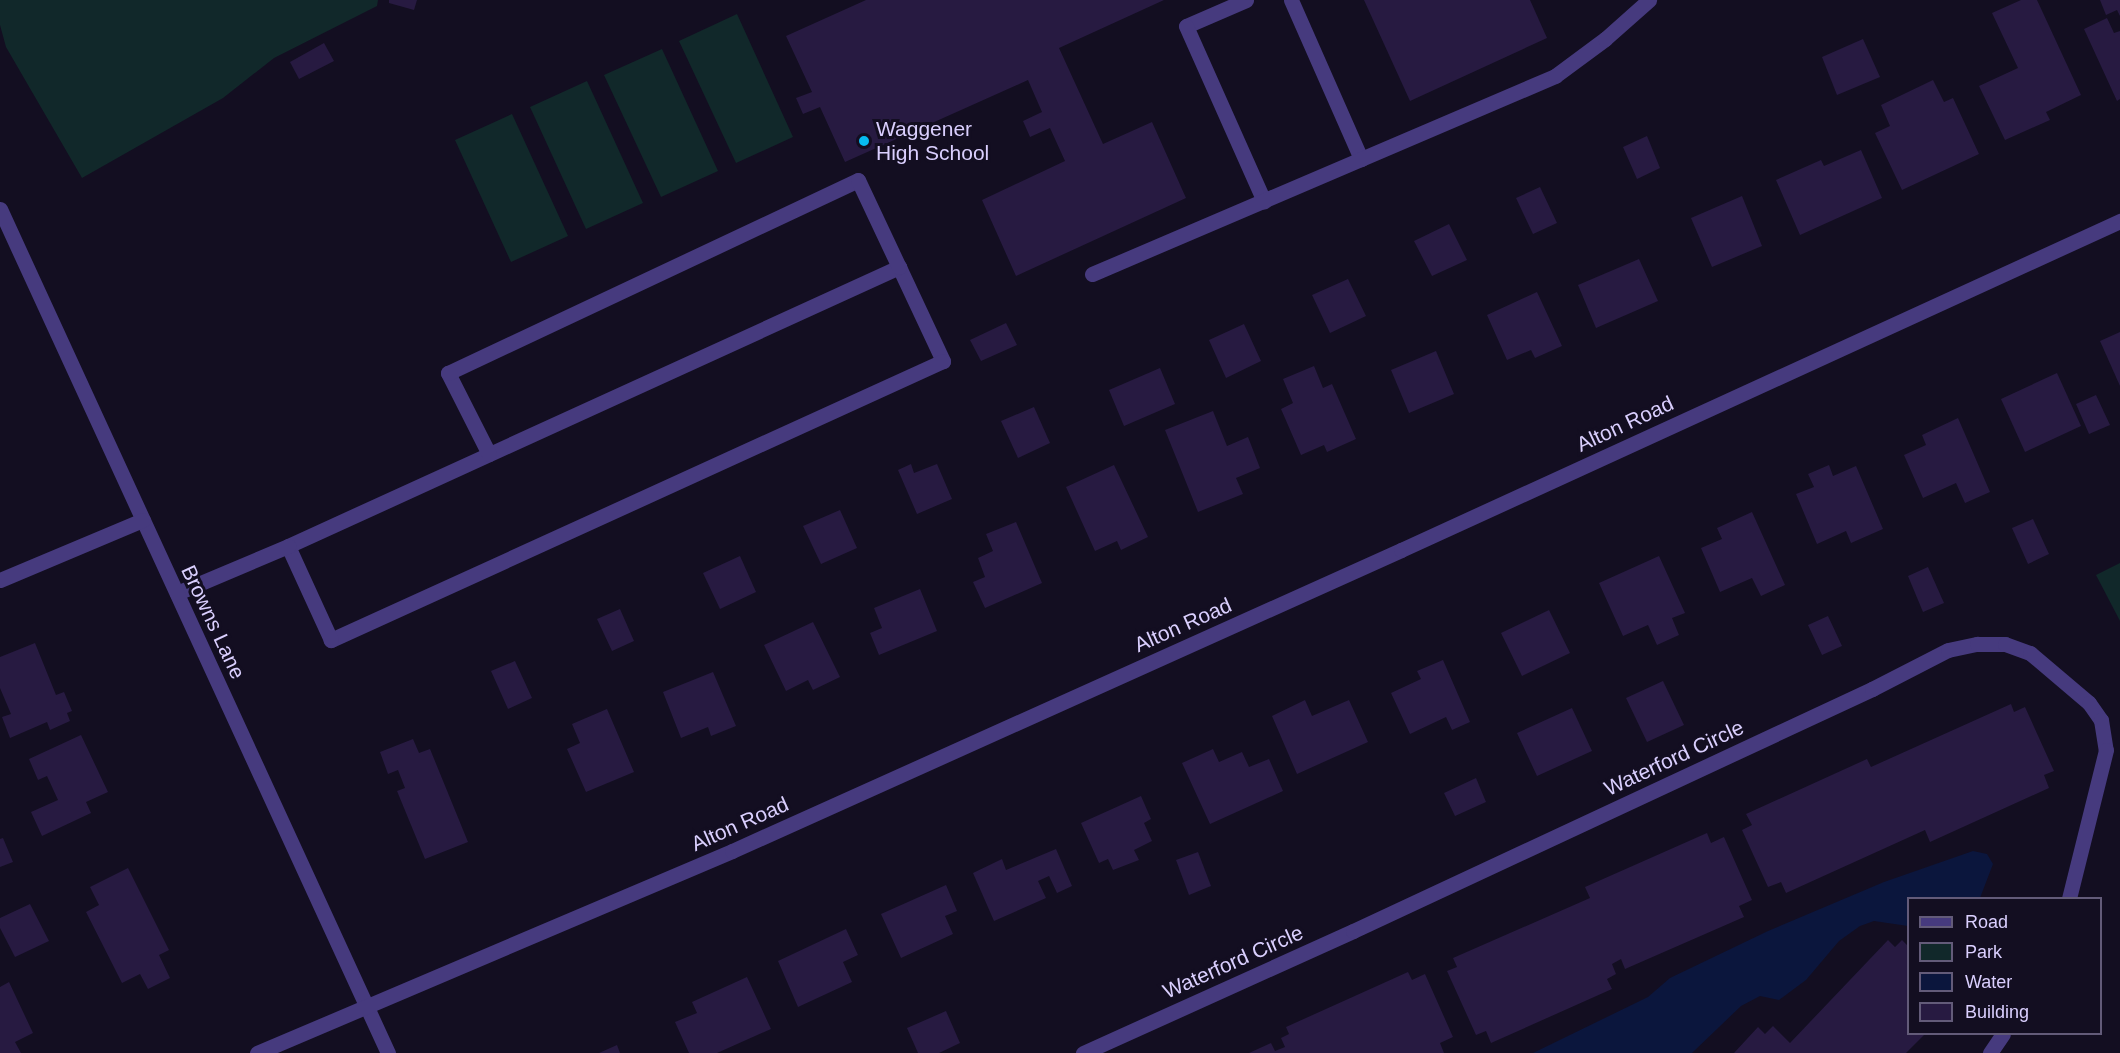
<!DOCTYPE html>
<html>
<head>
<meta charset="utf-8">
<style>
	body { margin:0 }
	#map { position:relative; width:2120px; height:1053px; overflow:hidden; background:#130e21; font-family:Arial,sans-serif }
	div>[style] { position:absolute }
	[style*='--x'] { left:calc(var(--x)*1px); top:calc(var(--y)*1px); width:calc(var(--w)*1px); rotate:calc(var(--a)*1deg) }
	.green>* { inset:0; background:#11282a }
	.water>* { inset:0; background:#0b163d }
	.building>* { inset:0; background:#271a41 }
	.lane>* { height:15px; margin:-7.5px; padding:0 7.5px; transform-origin:7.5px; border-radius:7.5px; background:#463a7e }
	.street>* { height:15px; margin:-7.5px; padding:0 7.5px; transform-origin:7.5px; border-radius:7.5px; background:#463a7e }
	.dots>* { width:16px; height:16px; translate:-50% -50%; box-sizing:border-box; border:3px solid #130e21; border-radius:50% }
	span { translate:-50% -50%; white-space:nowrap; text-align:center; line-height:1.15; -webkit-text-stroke:6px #130e21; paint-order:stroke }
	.poi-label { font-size:21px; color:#dacffe }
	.left { translate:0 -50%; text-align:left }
	.street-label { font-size:21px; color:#dacffe }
	.legend { position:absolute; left:1907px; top:897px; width:195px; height:138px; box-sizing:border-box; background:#130e21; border:2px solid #635b79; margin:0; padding:8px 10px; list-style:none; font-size:18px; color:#dacffe }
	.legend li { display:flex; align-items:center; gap:12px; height:30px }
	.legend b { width:30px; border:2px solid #635b79 }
</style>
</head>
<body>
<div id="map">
	<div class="green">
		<div style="clip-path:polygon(0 0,378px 0,377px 6px,274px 58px,223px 98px,82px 178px,6px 47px,0 25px)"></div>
		<div style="clip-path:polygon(737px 14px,793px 137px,736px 163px,679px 41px)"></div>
		<div style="clip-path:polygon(662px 49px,718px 171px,661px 197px,604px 75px)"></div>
		<div style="clip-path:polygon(587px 81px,643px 203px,586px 229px,530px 107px)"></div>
		<div style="clip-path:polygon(512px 114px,568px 236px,511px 262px,455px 140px)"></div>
		<div style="clip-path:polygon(2120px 563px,2120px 621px,2096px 575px)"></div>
	</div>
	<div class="water">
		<div style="clip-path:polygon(1973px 851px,1987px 854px,1993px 864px,1980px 898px,1908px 898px,1908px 926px,1874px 921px,1860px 926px,1839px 941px,1806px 980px,1779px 1000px,1760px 996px,1741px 1006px,1692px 1053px,1533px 1053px,1648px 997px,1670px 978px,1768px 931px,1884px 882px)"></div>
	</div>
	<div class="building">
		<div style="clip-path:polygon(389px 0,417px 0,414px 10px,389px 3px)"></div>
		<div style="clip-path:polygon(866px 0,1164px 0,1059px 48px,1103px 144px,1152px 122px,1186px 198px,1016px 276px,982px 200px,1065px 161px,1050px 128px,1030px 137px,1023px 121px,1042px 112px,1028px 80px,845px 162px,820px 107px,803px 114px,796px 98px,812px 92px,786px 36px)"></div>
		<div style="clip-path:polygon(1364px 0,1530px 0,1547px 38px,1410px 101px)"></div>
		<div style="clip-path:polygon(2021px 0,2037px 0,2081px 95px,2046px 112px,2050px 120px,2005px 140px,1979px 86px,2018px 68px,1992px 13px)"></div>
		<div style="clip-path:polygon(2100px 0,2120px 0,2120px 16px,2117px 10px,2106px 15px)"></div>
		<div style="clip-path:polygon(2107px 18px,2114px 33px,2120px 31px,2120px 99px,2117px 101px,2084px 29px)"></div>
		<div style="clip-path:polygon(1863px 39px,1880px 77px,1837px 95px,1822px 57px)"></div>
		<div style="clip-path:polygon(324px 43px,334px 61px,299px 79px,290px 62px)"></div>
		<div style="clip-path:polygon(1933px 80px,1944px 102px,1953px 98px,1979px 154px,1902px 190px,1875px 133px,1890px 126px,1881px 105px)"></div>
		<div style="clip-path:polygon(1647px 136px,1660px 168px,1637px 179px,1623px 147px)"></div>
		<div style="clip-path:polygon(1861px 150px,1882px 198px,1800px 235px,1776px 180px,1821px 160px,1824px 166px)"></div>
		<div style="clip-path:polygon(1540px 187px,1557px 223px,1533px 234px,1516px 198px)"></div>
		<div style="clip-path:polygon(1742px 196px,1762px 246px,1712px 267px,1691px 218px)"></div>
		<div style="clip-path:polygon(1449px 224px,1467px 260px,1432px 276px,1414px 241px)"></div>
		<div style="clip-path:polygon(1639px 259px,1658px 301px,1596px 328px,1578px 285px)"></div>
		<div style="clip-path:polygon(1348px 279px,1366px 316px,1330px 333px,1312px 295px)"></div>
		<div style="clip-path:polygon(1537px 292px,1562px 346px,1535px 358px,1531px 350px,1507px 360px,1487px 315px)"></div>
		<div style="clip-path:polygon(1006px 323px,1017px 345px,981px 361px,970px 340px)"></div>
		<div style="clip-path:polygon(1244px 324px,1261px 361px,1226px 378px,1209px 340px)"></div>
		<div style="clip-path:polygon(2120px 332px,2120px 386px,2100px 341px)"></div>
		<div style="clip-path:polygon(1436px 351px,1454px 394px,1409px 413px,1391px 370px)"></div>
		<div style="clip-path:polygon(1314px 366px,1323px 388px,1332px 384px,1356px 439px,1327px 452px,1324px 445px,1301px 455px,1281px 409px,1293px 403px,1283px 379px)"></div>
		<div style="clip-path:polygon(1160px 368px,1175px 404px,1124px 426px,1109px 390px)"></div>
		<div style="clip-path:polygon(2057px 373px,2081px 426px,2025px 452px,2001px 399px)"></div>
		<div style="clip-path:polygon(2096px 395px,2110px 425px,2089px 434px,2076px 404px)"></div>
		<div style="clip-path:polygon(1034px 407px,1050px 443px,1018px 458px,1001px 421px)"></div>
		<div style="clip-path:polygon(1213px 411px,1227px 446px,1248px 437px,1260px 468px,1236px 478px,1243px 494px,1198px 512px,1165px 430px)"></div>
		<div style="clip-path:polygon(1958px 418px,1990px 492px,1965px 503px,1956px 483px,1923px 498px,1904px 455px,1926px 445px,1922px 435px)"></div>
		<div style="clip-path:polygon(911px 464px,914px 473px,937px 464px,952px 499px,917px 514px,898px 470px)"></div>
		<div style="clip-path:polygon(1114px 465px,1148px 537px,1121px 550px,1117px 541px,1095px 551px,1066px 487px)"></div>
		<div style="clip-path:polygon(1829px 465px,1833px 476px,1856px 466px,1883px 529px,1851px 543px,1846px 531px,1817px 544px,1796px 494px,1814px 487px,1808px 474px)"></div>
		<div style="clip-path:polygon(840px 510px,857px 548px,821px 564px,803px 526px)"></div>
		<div style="clip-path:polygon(1752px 512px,1785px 585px,1761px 596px,1752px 578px,1720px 592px,1701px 548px,1722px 539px,1717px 528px)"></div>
		<div style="clip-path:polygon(2033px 519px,2049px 554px,2028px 564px,2012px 528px)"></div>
		<div style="clip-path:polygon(1016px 522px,1042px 583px,985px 608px,973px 582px,985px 577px,978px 558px,993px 551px,986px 534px)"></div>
		<div style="clip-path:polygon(740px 556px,756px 592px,720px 609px,703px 573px)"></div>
		<div style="clip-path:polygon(1659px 556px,1685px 613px,1672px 618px,1679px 635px,1657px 645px,1648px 625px,1623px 636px,1599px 583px)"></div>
		<div style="clip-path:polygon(1928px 567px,1944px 603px,1923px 612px,1908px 576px)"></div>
		<div style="clip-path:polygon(920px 589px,937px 631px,879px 655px,870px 633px,882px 628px,874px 608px)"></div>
		<div style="clip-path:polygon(620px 609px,634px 641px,612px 651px,597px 619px)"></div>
		<div style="clip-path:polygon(1549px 610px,1570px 653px,1522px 676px,1501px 633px)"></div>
		<div style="clip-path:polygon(1828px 616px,1842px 646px,1822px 655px,1808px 625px)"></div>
		<div style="clip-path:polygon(813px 622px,840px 677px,813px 690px,808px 680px,786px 691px,764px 645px)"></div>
		<div style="clip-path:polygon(35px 643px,56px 695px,64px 692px,72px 711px,67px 713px,70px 721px,50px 730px,47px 722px,10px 738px,2px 717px,11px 714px,0 688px,0 657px)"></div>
		<div style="clip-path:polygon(1443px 660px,1470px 722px,1452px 730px,1446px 717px,1410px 734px,1391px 693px,1421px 679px,1417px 671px)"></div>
		<div style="clip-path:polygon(515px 661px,532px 698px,508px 709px,491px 671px)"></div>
		<div style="clip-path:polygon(713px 672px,736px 726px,711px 736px,708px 727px,681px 738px,663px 692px)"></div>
		<div style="clip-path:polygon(1663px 681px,1684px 725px,1647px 742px,1626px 698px)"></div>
		<div style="clip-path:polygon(1305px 700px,1312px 716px,1349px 700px,1368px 742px,1297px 774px,1272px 716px)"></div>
		<div style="clip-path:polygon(2011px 704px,2014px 712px,2025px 707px,2054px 771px,2044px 775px,2049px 788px,1930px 842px,1925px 830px,1786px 893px,1781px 882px,1768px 887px,1742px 830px,1752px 825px,1746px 814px,1867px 759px,1871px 767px)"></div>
		<div style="clip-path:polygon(1572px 708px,1592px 751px,1537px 776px,1517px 733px)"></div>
		<div style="clip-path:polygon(607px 709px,634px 772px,586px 792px,567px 749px,580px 743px,572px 724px)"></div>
		<div style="clip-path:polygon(81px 735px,108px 792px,86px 802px,91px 813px,42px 836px,31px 812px,58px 800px,47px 776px,38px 780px,29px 759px)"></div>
		<div style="clip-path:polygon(413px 739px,419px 753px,430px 749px,468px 842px,425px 859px,397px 791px,405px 788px,398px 770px,388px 774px,380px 752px)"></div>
		<div style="clip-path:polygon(1213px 749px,1219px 762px,1242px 752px,1249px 767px,1269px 759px,1283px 791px,1210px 824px,1182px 763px)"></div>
		<div style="clip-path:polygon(1476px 778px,1486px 802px,1455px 816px,1444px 793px)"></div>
		<div style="clip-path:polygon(1141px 796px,1151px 819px,1144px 823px,1152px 841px,1134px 850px,1139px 860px,1113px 870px,1108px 859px,1099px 863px,1081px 823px)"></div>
		<div style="clip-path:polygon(1707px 833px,1711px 843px,1724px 837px,1752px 900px,1739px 906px,1744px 917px,1625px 969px,1621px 959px,1612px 964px,1616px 974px,1607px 979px,1612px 989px,1491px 1043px,1486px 1031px,1476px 1035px,1447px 971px,1457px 967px,1453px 958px,1590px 898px,1585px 887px)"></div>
		<div style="clip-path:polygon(3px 838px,13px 862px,0 867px,0 839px)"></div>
		<div style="clip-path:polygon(1056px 849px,1072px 886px,1057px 893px,1049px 876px,1038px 881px,1046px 898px,994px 921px,973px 873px,1002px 859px,1006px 870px)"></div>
		<div style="clip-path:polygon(1198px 852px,1211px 886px,1189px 895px,1176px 860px)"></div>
		<div style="clip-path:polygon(128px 868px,169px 950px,159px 955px,170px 978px,148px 989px,140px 974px,122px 983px,86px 912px,99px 905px,90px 887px)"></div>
		<div style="clip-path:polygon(946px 885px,957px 911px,945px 916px,953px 934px,901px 958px,881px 914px)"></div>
		<div style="clip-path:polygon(30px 904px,49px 941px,15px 957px,0 928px,0 918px)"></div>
		<div style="clip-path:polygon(846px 929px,858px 955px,843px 962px,852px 982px,798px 1007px,778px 961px)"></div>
		<div style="clip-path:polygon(1888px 940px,1895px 947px,1902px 940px,1908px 946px,1908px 1034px,1925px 1034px,1906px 1053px,1734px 1053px,1758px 1027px,1765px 1034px,1773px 1026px,1790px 1043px)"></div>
		<div style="clip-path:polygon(1408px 972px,1412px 980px,1425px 974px,1453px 1037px,1440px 1043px,1444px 1053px,1249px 1053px,1271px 1043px,1275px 1051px,1285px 1047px,1281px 1038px,1289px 1034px,1286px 1027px)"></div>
		<div style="clip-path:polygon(747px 977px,771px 1029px,717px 1053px,689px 1053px,675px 1022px,697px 1013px,692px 1002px)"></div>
		<div style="clip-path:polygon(9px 982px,33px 1033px,15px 1042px,21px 1053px,0 1053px,0 987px)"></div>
		<div style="clip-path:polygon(946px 1011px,960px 1043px,939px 1053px,918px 1053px,907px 1028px)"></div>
		<div style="clip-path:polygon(617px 1045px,620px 1053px,599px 1053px)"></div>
	</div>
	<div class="lane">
		<div style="--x:1246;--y:0;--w:65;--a:156.6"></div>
		<div style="--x:1186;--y:26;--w:192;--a:66"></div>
		<div style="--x:1291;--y:0;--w:174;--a:66.2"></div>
		<div style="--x:899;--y:267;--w:104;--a:64.9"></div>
		<div style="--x:943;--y:361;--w:673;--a:155.49"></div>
		<div style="--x:331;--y:640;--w:103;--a:-114.6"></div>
		<div style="--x:288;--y:546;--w:672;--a:-24.54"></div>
		<div style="--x:1092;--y:274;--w:504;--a:-23.15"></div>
		<div style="--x:1555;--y:76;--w:62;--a:-36.5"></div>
		<div style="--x:1605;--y:39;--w:59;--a:-41.6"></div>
		<div style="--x:489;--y:454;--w:91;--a:-116.8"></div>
		<div style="--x:448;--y:373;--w:453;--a:-25.2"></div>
		<div style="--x:858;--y:180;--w:96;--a:64.8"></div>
		<div style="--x:177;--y:593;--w:121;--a:-22.9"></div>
	</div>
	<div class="street">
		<div style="--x:0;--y:209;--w:929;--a:65.31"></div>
		<div style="--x:0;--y:580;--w:155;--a:-22.8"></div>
		<div style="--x:257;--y:1053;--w:516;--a:-23.04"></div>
		<div style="--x:732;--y:851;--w:734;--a:-24.22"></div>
		<div style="--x:1401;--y:550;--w:791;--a:-24.59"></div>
		<div style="--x:1083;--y:1053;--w:296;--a:-24.3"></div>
		<div style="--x:1353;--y:931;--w:573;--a:-25"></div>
		<div style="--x:1872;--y:689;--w:85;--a:-27.2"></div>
		<div style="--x:1948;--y:650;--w:30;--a:-12"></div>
		<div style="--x:1977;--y:644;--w:28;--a:0"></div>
		<div style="--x:2005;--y:644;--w:27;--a:20"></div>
		<div style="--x:2030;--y:653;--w:77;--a:40.3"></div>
		<div style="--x:2089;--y:703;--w:21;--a:55"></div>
		<div style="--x:2101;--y:720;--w:30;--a:81"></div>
		<div style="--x:2106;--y:750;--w:153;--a:104"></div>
		<div style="--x:1990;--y:1053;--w:23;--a:-56"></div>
	</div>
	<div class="dots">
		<div style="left:864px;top:141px;background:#07bbf1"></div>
	</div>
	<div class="poi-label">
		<span class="left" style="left:876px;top:141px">Waggener<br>High School</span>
	</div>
	<div class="street-label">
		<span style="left:1625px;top:424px;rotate:-25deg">Alton Road</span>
		<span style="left:213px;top:622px;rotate:65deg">Browns Lane</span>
		<span style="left:1183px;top:625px;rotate:-24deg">Alton Road</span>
		<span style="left:1674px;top:758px;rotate:-25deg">Waterford Circle</span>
		<span style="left:740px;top:824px;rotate:-24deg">Alton Road</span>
		<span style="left:1233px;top:962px;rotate:-24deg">Waterford Circle</span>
	</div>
	<ul class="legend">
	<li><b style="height:8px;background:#463a7e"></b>Road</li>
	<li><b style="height:16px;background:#11282a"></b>Park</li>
	<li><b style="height:16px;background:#0b163d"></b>Water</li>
	<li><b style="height:16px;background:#271a41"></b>Building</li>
	</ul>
</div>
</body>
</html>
